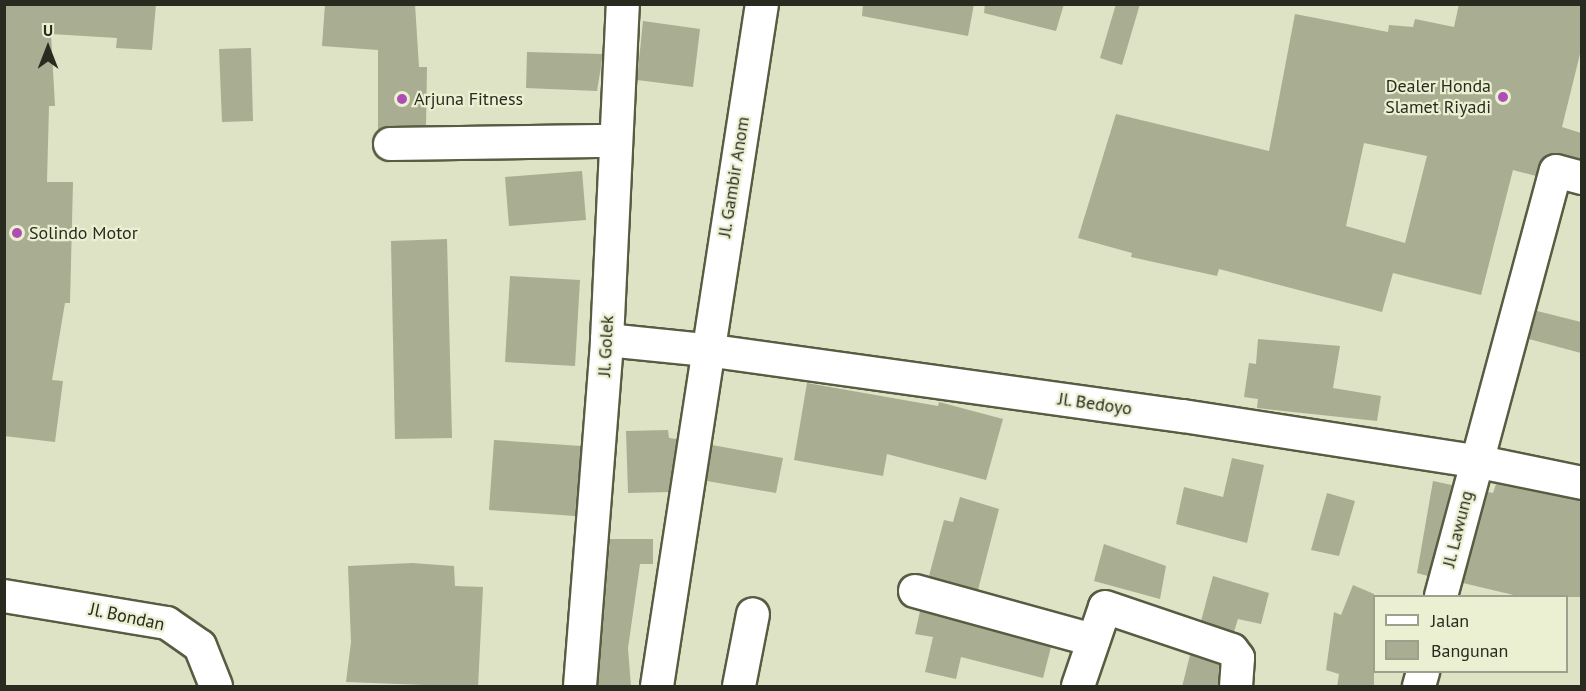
<!DOCTYPE html>
<html>
<head>
<meta charset="utf-8">
<style>
	body { margin:0 }
	#map { position:relative; width:1586px; height:691px; overflow:hidden; background:#dee3c5; font-family:"PT Sans",sans-serif }
	div>[style] { position:absolute }
	[style*='--x'] { left:calc(var(--x)*1px); top:calc(var(--y)*1px); width:calc(var(--w)*1px); rotate:calc(var(--a)*1deg) }
	.building>* { inset:0; background:#a9ad91 }
	.roads { filter:drop-shadow(2px 0 #585c42) drop-shadow(-2px 0 #585c42) drop-shadow(0 2px #585c42) drop-shadow(0 -2px #585c42) }
	.minor>* { height:32px; margin:-16px; padding:0 16px; transform-origin:16px; border-radius:16px; background:#fff }
	.dots>* { width:16px; height:16px; translate:-50% -50%; box-sizing:border-box; border:3px solid #ebf0d2; border-radius:50% }
	span { translate:-50% -50%; white-space:nowrap; text-align:center; line-height:1.15; -webkit-text-stroke:4.5px #ebf0d2; paint-order:stroke }
	.poi-label { font-size:18px; color:#292b20 }
	.right { translate:-100% -50%; text-align:right }
	.left { translate:0 -50%; text-align:left }
	.street-label { font-size:18px; color:#292b20 }
	.frame { position:absolute; inset:0; border:6px solid #292b20; pointer-events:none }
	.legend { position:absolute; left:1373px; top:595px; width:195px; height:78px; box-sizing:border-box; background:#ebf0d2; border:2px solid #9da18b; margin:0; padding:8px 10px; list-style:none; font-size:18px; color:#292b20 }
	.legend li { display:flex; align-items:center; gap:12px; height:30px }
	.legend b { width:30px; border:2px solid #9da18b }
	.north { position:absolute; left:18px; top:18px; width:60px; height:60px; -webkit-text-stroke:4px #ebf0d2; paint-order:stroke; rotate:0deg; font-size:16px; font-weight:700; line-height:24px; text-align:center; color:#292b20 }
	.north::after { content:''; display:block; margin:auto; width:21px; height:27px; background:#292b20; clip-path:polygon(50% 0,100% 100%,50% 72%,0 100%) }
</style>
</head>
<body>
<div id="map">
	<div class="building">
		<div style="clip-path:polygon(4px 4px,156px 4px,152px 50px,116px 48px,117px 38px,51px 34px,55px 106px,49px 106px,47px 182px,73px 182px,70px 303px,65px 303px,52px 380px,63px 381px,55px 442px,4px 436px)"></div>
		<div style="clip-path:polygon(325px 4px,415px 4px,419px 67px,427px 67px,426px 126px,390px 126px,378px 131px,378px 50px,322px 46px)"></div>
		<div style="clip-path:polygon(863px 4px,974px 4px,968px 36px,862px 16px)"></div>
		<div style="clip-path:polygon(985px 4px,1064px 4px,1056px 31px,984px 13px)"></div>
		<div style="clip-path:polygon(1116px 4px,1140px 4px,1122px 65px,1100px 58px)"></div>
		<div style="clip-path:polygon(evenodd,1459px 4px,1581px 4px,1581px 50px,1562px 127px,1581px 133px,1581px 159px,1551px 154px,1543px 159px,1536px 176px,1513px 170px,1481px 295px,1393px 273px,1382px 312px,1219px 269px,1217px 276px,1131px 257px,1132px 253px,1078px 238px,1116px 114px,1269px 151px,1295px 14px,1388px 32px,1389px 25px,1413px 27px,1415px 19px,1454px 27px,1459px 4px,1364px 143px,1427px 156px,1405px 243px,1346px 226px,1364px 143px)"></div>
		<div style="clip-path:polygon(643px 21px,700px 29px,693px 87px,637px 80px)"></div>
		<div style="clip-path:polygon(251px 48px,253px 121px,222px 122px,219px 49px)"></div>
		<div style="clip-path:polygon(527px 52px,603px 54px,597px 91px,526px 88px)"></div>
		<div style="clip-path:polygon(582px 171px,586px 220px,509px 226px,505px 177px)"></div>
		<div style="clip-path:polygon(447px 239px,452px 438px,395px 439px,391px 241px)"></div>
		<div style="clip-path:polygon(510px 276px,580px 280px,575px 366px,505px 362px)"></div>
		<div style="clip-path:polygon(1537px 311px,1581px 322px,1581px 353px,1529px 339px)"></div>
		<div style="clip-path:polygon(1258px 339px,1340px 346px,1333px 388px,1381px 396px,1377px 421px,1257px 408px,1258px 399px,1244px 397px,1249px 363px,1256px 364px)"></div>
		<div style="clip-path:polygon(807px 383px,938px 406px,939px 402px,1003px 419px,986px 480px,887px 454px,883px 476px,794px 460px)"></div>
		<div style="clip-path:polygon(668px 430px,669px 438px,677px 439px,669px 492px,628px 493px,626px 431px)"></div>
		<div style="clip-path:polygon(494px 440px,581px 446px,575px 516px,489px 510px)"></div>
		<div style="clip-path:polygon(712px 445px,783px 458px,776px 493px,707px 481px)"></div>
		<div style="clip-path:polygon(1232px 458px,1264px 465px,1247px 543px,1176px 524px,1184px 487px,1223px 497px)"></div>
		<div style="clip-path:polygon(1433px 481px,1452px 485px,1428px 576px,1417px 573px)"></div>
		<div style="clip-path:polygon(1496px 484px,1581px 501px,1581px 597px,1522px 597px,1463px 583px,1488px 492px,1493px 493px)"></div>
		<div style="clip-path:polygon(1327px 493px,1355px 501px,1339px 556px,1311px 550px)"></div>
		<div style="clip-path:polygon(960px 497px,999px 509px,978px 590px,929px 576px,944px 520px,953px 522px)"></div>
		<div style="clip-path:polygon(610px 539px,653px 539px,653px 564px,640px 564px,628px 648px,631px 687px,598px 687px)"></div>
		<div style="clip-path:polygon(1104px 544px,1166px 566px,1160px 599px,1094px 581px)"></div>
		<div style="clip-path:polygon(412px 563px,454px 566px,455px 586px,483px 587px,478px 687px,346px 682px,351px 642px,348px 566px)"></div>
		<div style="clip-path:polygon(1213px 576px,1269px 593px,1261px 624px,1238px 619px,1234px 632px,1201px 621px)"></div>
		<div style="clip-path:polygon(1353px 585px,1374px 594px,1374px 687px,1337px 687px,1339px 674px,1326px 670px,1334px 612px,1341px 615px)"></div>
		<div style="clip-path:polygon(920px 611px,1051px 647px,1043px 678px,961px 657px,956px 679px,925px 672px,933px 637px,915px 634px)"></div>
		<div style="clip-path:polygon(1190px 655px,1219px 665px,1218px 687px,1182px 687px)"></div>
	</div>
	<div class="roads">
		<div class="minor">
			<div style="--x:390;--y:144;--w:226;--a:-0.8"></div>
			<div style="--x:607;--y:340;--w:100;--a:5.8"></div>
			<div style="--x:706;--y:350;--w:482;--a:7.9"></div>
			<div style="--x:1183;--y:416;--w:295;--a:8.8"></div>
			<div style="--x:1475;--y:461;--w:109;--a:11.6"></div>
			<div style="--x:915;--y:591;--w:185;--a:15.4"></div>
			<div style="--x:4;--y:596;--w:165;--a:9.4"></div>
			<div style="--x:167;--y:623;--w:40;--a:34.9"></div>
			<div style="--x:200;--y:646;--w:43;--a:68.2"></div>
			<div style="--x:1441;--y:596;--w:440;--a:-74.9"></div>
			<div style="--x:1556;--y:171;--w:27;--a:15"></div>
			<div style="--x:580;--y:686;--w:347;--a:-85.5"></div>
			<div style="--x:607;--y:340;--w:336;--a:-87.3"></div>
			<div style="--x:657;--y:686;--w:690;--a:-81.25"></div>
			<div style="--x:739;--y:686;--w:73;--a:-79"></div>
			<div style="--x:1078;--y:686;--w:83;--a:-71.1"></div>
			<div style="--x:1105;--y:607;--w:134;--a:18.7"></div>
			<div style="--x:1232;--y:650;--w:10;--a:53"></div>
			<div style="--x:1238;--y:658;--w:28;--a:94"></div>
			<div style="--x:1419;--y:686;--w:15;--a:-74"></div>
		</div>
	</div>
	<div class="dots">
		<div style="left:1503px;top:97px;background:#ae4eb5"></div>
		<div style="left:402px;top:99px;background:#ae4eb5"></div>
		<div style="left:17px;top:233px;background:#ae4eb5"></div>
	</div>
	<div class="poi-label">
		<span class="right" style="left:1491px;top:97px">Dealer Honda<br>Slamet Riyadi</span>
		<span class="left" style="left:414px;top:99px">Arjuna Fitness</span>
		<span class="left" style="left:29px;top:233px">Solindo Motor</span>
	</div>
	<div class="street-label">
		<span style="left:734px;top:177px;rotate:-81deg">Jl. Gambir Anom</span>
		<span style="left:606px;top:346px;rotate:-87deg">Jl. Golek</span>
		<span style="left:1095px;top:404px;rotate:8deg">Jl. Bedoyo</span>
		<span style="left:1458px;top:529px;rotate:-76deg">Jl. Lawung</span>
		<span style="left:127px;top:617px;rotate:12deg">Jl. Bondan</span>
	</div>
	<div class="frame"></div>
	<ul class="legend">
	<li><b style="height:8px;background:#fff"></b>Jalan</li>
	<li><b style="height:16px;background:#a9ad91"></b>Bangunan</li>
	</ul>
	<div class="north">U</div>
</div>
</body>
</html>
